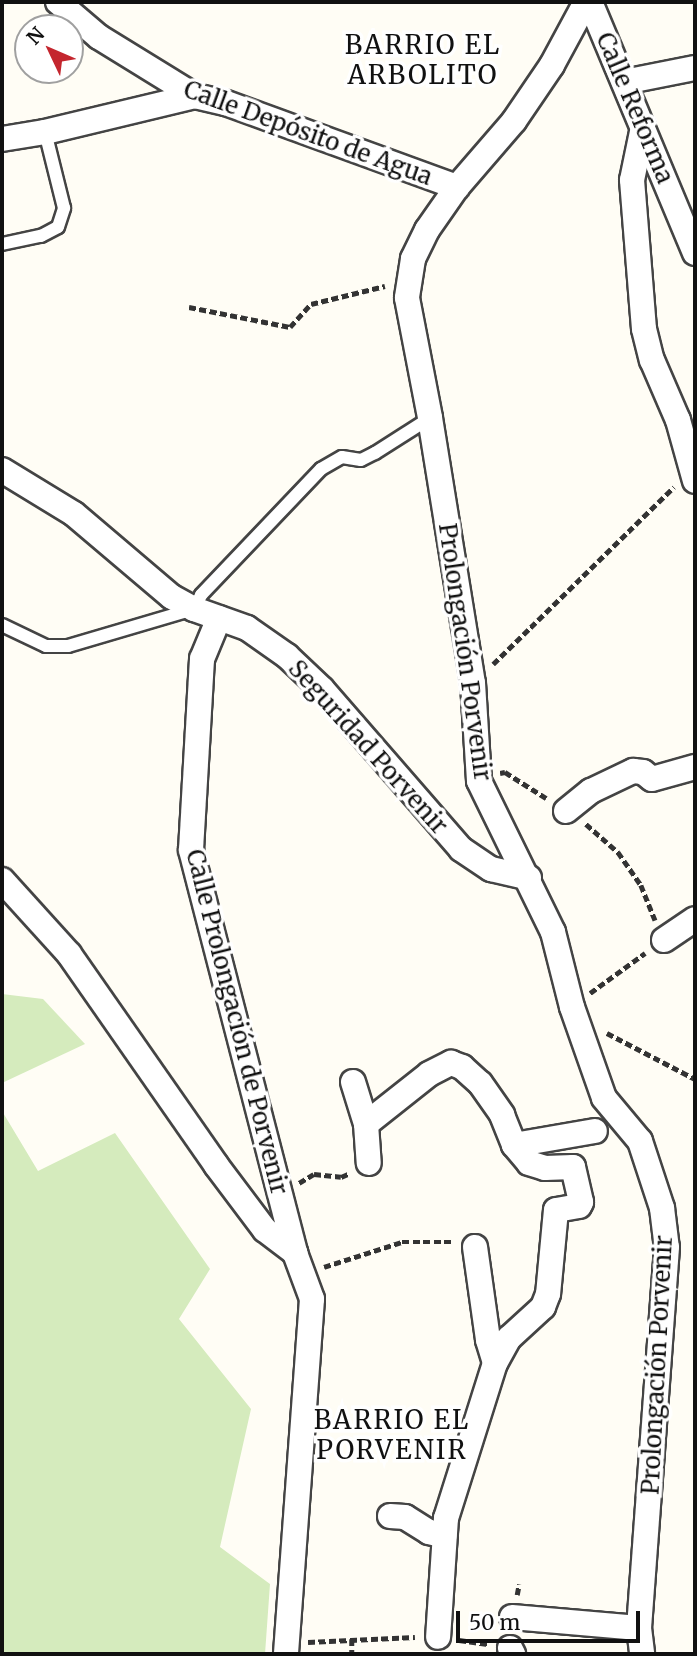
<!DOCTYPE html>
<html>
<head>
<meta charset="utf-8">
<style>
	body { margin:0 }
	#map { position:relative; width:697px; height:1656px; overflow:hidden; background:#fffdf5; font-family:Merriweather,serif }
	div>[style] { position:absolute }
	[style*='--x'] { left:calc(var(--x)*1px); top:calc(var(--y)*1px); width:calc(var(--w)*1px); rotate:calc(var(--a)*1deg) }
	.green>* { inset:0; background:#d5ebbd }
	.path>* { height:4.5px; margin-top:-2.25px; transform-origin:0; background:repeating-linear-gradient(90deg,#333 0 7px,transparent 0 10.5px) }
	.roads { filter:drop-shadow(2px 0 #444) drop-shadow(-2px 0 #444) drop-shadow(0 2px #444) drop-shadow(0 -2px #444) }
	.lane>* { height:12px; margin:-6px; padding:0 6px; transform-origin:6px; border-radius:6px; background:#fff }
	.street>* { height:24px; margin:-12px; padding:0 12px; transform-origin:12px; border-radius:12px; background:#fff }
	span { translate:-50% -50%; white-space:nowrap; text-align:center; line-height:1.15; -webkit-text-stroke:7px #fff; paint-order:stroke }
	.street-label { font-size:24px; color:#111 }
	.neighbourhood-label { font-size:26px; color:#111; letter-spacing:2px }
	.frame { position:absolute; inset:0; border:4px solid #111; pointer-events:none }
	.north { position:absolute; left:14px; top:14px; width:70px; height:70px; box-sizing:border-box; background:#fff; border:2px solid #a0a0a0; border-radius:50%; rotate:314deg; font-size:19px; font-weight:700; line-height:28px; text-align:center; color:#111 }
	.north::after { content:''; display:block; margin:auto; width:24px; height:32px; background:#c4262e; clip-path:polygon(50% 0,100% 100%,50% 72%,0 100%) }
	.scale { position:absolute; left:456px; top:1611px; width:184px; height:32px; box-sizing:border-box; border:4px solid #111; border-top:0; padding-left:9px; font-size:21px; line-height:24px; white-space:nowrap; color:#111; -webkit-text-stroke:5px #fff; paint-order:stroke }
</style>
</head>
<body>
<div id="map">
	<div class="green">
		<div style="clip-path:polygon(2px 994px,43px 999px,85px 1044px,2px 1083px)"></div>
		<div style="clip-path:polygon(2px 1111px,38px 1171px,115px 1133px,210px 1269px,179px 1319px,251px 1409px,220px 1547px,270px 1584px,265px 1654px,2px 1654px)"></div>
	</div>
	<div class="path">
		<div style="--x:189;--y:307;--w:103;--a:11.2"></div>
		<div style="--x:290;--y:327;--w:31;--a:-48"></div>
		<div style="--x:311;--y:304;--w:76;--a:-13.7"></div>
		<div style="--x:493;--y:664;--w:253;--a:-44.4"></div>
		<div style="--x:500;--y:773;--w:5;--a:-11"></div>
		<div style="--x:505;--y:772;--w:49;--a:32.4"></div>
		<div style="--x:586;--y:824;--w:43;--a:41.2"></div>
		<div style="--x:618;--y:852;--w:40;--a:55.1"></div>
		<div style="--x:641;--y:885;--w:38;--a:68"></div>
		<div style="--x:590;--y:993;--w:68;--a:-36"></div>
		<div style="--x:607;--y:1033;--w:99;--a:27.6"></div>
		<div style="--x:299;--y:1183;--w:17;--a:-31"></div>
		<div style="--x:314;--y:1174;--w:27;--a:6"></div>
		<div style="--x:341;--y:1177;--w:10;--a:-24"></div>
		<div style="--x:324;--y:1267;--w:82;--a:-17.8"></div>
		<div style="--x:402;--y:1242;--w:52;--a:0"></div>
		<div style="--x:517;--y:1595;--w:11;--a:-80"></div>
		<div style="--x:352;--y:1639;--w:15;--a:90"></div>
		<div style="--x:459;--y:1640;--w:29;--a:8"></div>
		<div style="--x:308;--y:1642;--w:107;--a:-2.7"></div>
	</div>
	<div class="roads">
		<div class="lane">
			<div style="--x:2;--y:244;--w:40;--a:-12"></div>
			<div style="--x:41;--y:236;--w:19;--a:-28"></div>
			<div style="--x:58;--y:227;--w:20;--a:-72"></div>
			<div style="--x:64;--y:208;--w:78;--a:-104"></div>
			<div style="--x:2;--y:625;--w:49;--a:25.5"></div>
			<div style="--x:46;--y:646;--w:22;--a:0"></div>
			<div style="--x:68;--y:646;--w:131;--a:-16.4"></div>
			<div style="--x:194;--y:609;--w:16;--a:-63"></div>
			<div style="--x:201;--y:595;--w:174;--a:-46.4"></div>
			<div style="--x:321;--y:469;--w:24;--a:-30"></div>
			<div style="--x:342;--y:457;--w:19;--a:9"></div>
			<div style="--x:361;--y:460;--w:16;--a:-27"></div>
			<div style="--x:375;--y:453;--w:65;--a:-32.5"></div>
		</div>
		<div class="street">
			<div style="--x:58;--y:2;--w:54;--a:40.5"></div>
			<div style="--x:99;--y:37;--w:113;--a:31.6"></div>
			<div style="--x:195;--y:96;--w:32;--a:13"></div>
			<div style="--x:226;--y:103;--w:246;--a:20"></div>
			<div style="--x:586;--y:2;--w:72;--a:118.4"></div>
			<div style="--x:552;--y:65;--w:68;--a:124.2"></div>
			<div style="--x:514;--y:121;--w:87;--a:130.8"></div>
			<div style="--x:457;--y:187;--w:52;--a:124.9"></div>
			<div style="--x:427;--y:230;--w:32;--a:116"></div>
			<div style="--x:413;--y:259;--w:39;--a:99"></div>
			<div style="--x:407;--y:298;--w:122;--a:79.1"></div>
			<div style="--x:430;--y:418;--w:268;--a:80.8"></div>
			<div style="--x:473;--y:683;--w:98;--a:86.5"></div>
			<div style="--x:479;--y:781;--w:168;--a:63.9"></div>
			<div style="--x:553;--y:932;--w:77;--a:75.8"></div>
			<div style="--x:572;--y:1007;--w:96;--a:70.6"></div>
			<div style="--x:604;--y:1098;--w:56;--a:50.1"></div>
			<div style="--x:640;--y:1141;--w:71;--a:71.8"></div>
			<div style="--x:662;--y:1208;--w:39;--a:83"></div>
			<div style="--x:667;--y:1247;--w:382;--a:94.2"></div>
			<div style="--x:639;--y:1628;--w:26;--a:83"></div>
			<div style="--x:590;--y:2;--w:272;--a:67.3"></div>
			<div style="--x:624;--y:82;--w:72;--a:-11.2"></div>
			<div style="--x:643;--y:127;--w:54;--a:101.7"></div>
			<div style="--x:632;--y:180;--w:149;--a:85.4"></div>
			<div style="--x:644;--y:329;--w:32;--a:76"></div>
			<div style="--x:652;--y:360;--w:65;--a:66.6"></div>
			<div style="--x:678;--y:420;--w:63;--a:74.4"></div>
			<div style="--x:2;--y:139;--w:44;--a:-9.2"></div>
			<div style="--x:45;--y:132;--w:154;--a:-13.5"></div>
			<div style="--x:2;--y:470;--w:84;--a:31.4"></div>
			<div style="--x:74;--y:514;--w:128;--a:40.3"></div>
			<div style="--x:172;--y:597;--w:25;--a:29"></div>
			<div style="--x:194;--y:609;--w:56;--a:19.7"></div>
			<div style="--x:247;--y:628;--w:49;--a:35"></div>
			<div style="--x:287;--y:656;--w:48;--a:43.3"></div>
			<div style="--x:322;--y:689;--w:212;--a:49"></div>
			<div style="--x:461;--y:849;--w:36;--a:34"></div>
			<div style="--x:491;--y:869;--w:39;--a:13"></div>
			<div style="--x:219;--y:618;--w:44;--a:112.5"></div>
			<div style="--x:202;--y:659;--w:191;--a:93.3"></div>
			<div style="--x:191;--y:850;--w:416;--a:75.5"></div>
			<div style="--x:295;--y:1253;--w:49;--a:69.7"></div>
			<div style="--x:312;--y:1299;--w:356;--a:94.2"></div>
			<div style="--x:566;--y:811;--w:32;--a:-39"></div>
			<div style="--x:591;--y:791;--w:47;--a:-25.5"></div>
			<div style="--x:633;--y:771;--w:10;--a:6"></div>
			<div style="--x:643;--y:772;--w:11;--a:38"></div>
			<div style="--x:652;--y:779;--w:45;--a:-15.6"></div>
			<div style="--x:2;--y:880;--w:100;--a:47.8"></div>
			<div style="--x:69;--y:954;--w:257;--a:55.1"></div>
			<div style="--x:216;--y:1165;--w:81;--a:53"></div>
			<div style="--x:265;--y:1230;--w:38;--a:37"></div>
			<div style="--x:664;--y:940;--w:37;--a:-34"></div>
			<div style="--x:353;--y:1082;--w:44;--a:72.8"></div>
			<div style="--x:366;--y:1124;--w:39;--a:86"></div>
			<div style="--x:366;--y:1124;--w:80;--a:-38.4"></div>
			<div style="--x:429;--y:1074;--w:25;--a:-27"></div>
			<div style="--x:451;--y:1063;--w:12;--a:20"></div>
			<div style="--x:462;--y:1067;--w:24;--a:42"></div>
			<div style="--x:480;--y:1083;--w:39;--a:55"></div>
			<div style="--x:502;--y:1115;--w:32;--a:68"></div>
			<div style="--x:514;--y:1145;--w:23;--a:50"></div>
			<div style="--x:529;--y:1163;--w:17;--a:17"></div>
			<div style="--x:545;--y:1168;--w:28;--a:-2"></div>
			<div style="--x:573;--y:1167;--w:36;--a:77"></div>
			<div style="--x:581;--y:1202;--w:4;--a:117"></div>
			<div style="--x:579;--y:1206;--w:23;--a:170"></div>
			<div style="--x:556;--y:1210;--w:84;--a:95.4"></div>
			<div style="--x:548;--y:1294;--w:14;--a:111"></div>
			<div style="--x:543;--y:1307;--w:46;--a:137.6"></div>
			<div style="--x:509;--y:1338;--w:29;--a:119"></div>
			<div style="--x:495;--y:1363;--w:163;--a:107.5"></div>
			<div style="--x:446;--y:1518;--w:119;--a:93.8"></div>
			<div style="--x:514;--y:1145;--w:82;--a:-9.8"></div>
			<div style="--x:475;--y:1247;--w:94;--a:82"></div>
			<div style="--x:488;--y:1340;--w:24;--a:73"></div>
			<div style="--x:390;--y:1516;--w:15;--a:4"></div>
			<div style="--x:405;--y:1517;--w:28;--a:32"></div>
			<div style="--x:429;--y:1532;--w:16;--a:14"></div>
			<div style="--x:512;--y:1617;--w:127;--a:5"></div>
			<div style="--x:510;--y:1648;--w:7;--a:63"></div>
		</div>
	</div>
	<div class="street-label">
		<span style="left:635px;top:108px;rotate:67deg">Calle Reforma</span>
		<span style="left:308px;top:133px;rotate:20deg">Calle Depósito de Agua</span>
		<span style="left:465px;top:652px;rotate:82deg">Prolongación Porvenir</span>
		<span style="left:368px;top:747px;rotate:48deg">Seguridad Porvenir</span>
		<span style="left:237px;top:1022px;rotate:76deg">Calle Prolongación de Porvenir</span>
		<span style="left:657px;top:1365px;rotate:-87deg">Prolongación Porvenir</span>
	</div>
	<div class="neighbourhood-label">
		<span style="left:423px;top:60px">BARRIO EL<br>ARBOLITO</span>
		<span style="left:392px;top:1435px">BARRIO EL<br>PORVENIR</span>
	</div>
	<div class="frame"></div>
	<div class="north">N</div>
	<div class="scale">50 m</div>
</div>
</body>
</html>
